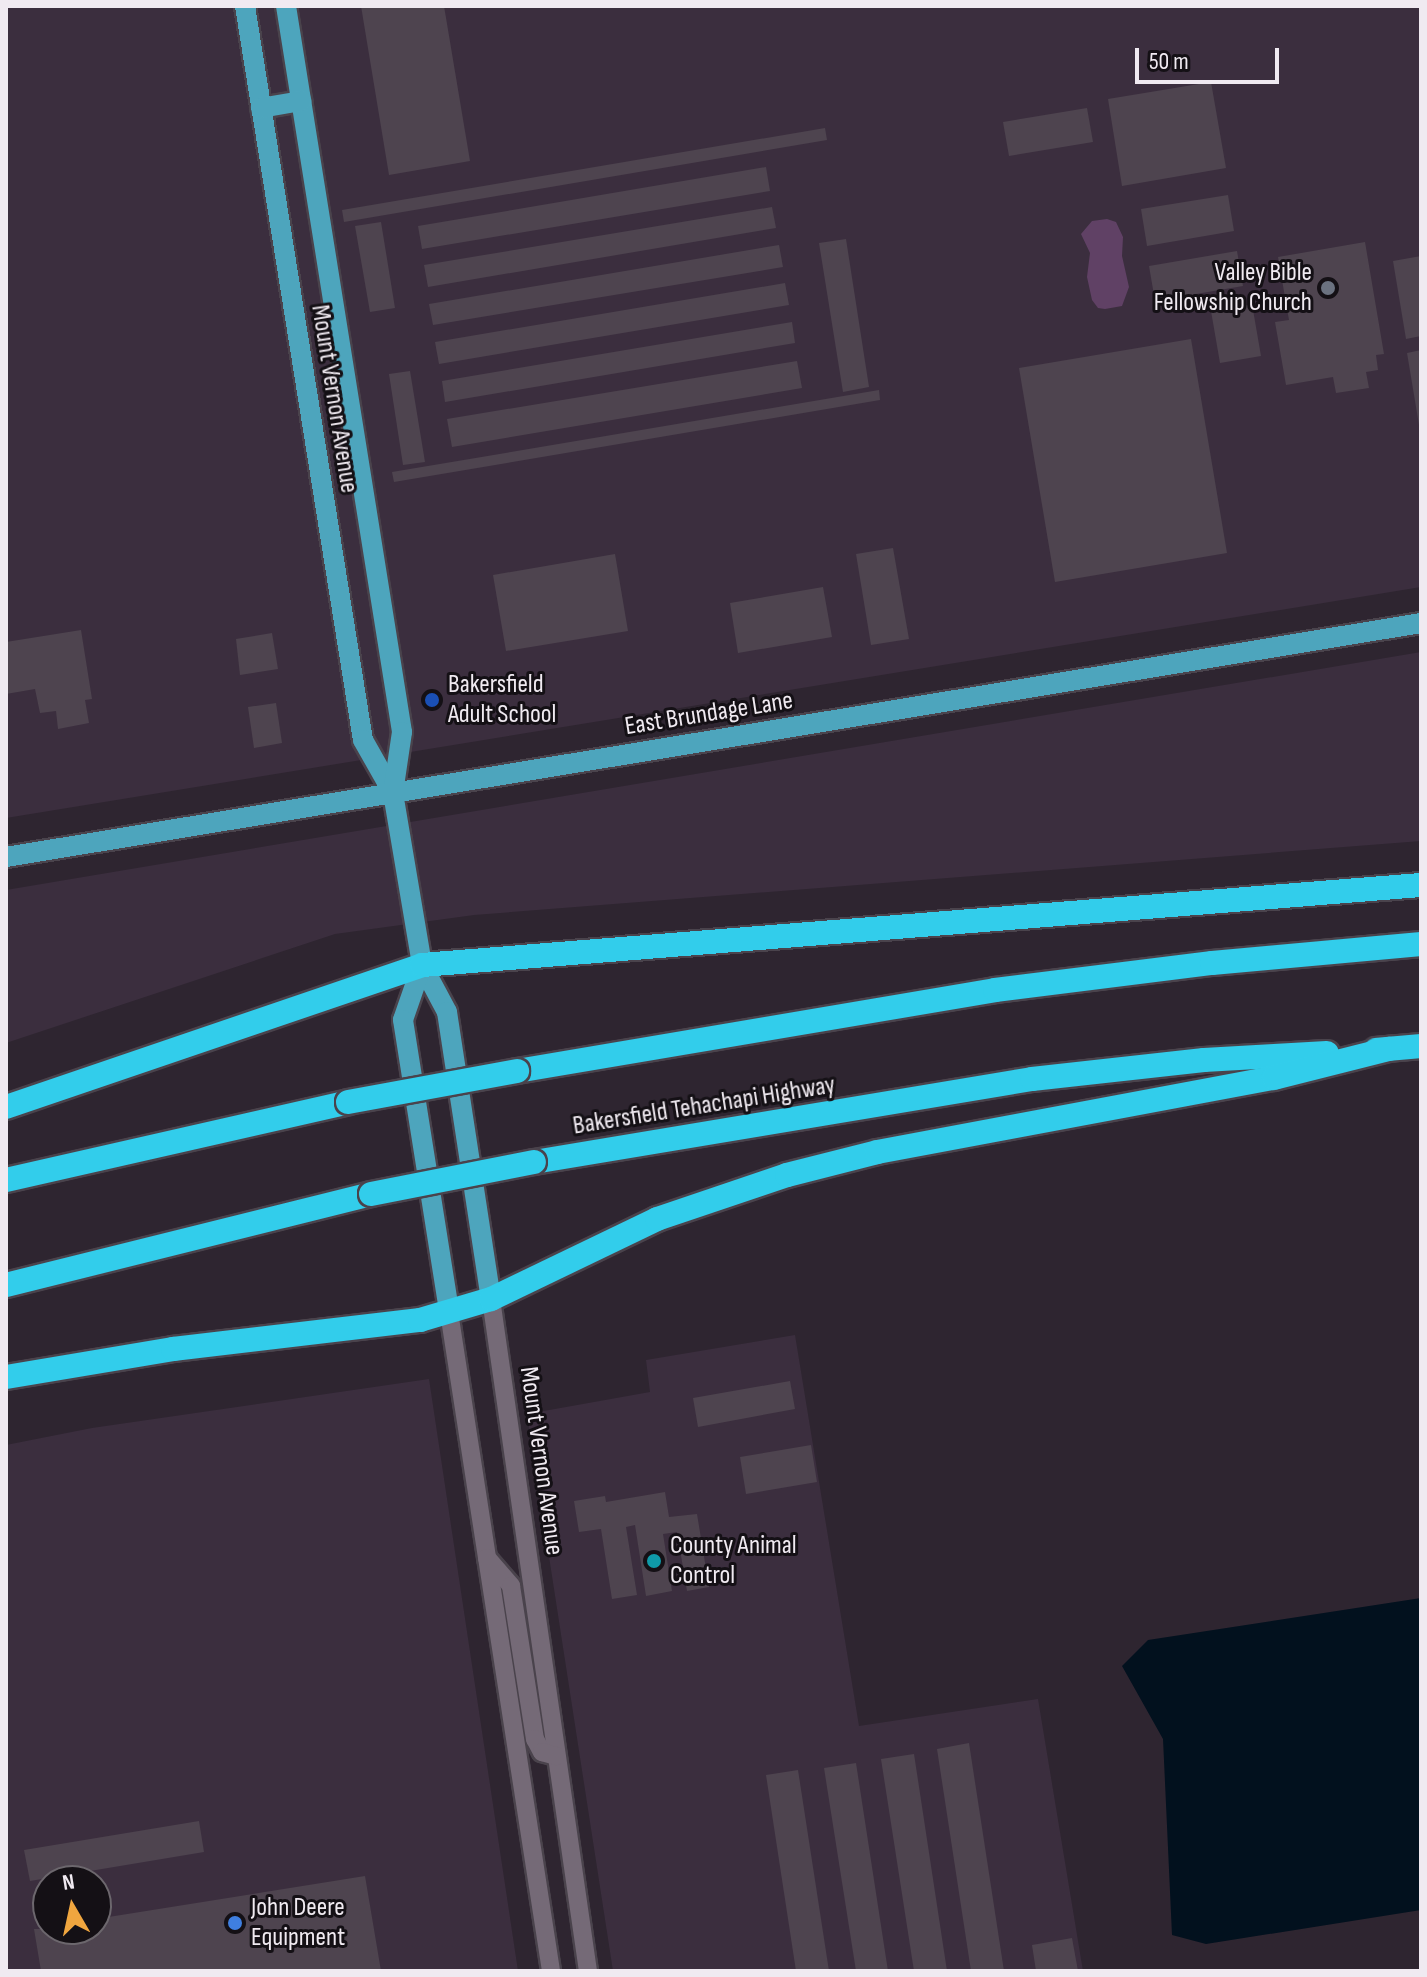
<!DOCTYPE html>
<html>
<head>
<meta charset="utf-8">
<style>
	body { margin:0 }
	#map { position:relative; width:1427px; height:1977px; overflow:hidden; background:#2e2530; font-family:"Sofia Sans Condensed",sans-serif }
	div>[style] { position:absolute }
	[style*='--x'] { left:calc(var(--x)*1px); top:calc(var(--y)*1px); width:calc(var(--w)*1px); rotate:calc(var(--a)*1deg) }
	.built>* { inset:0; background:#3b2e3e }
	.green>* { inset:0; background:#604165 }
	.water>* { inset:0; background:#02111e }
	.building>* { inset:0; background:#4e444f }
	.roads { filter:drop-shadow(2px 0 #4a434c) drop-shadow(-2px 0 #4a434c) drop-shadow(0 2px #4a434c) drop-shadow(0 -2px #4a434c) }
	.minor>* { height:18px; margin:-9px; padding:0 9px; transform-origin:9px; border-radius:9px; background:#756a77 }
	.major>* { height:20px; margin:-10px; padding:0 10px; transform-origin:10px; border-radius:10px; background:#4da5bd }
	.highway>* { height:24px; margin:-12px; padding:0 12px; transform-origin:12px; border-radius:12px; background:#32cdeb }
	.bridges { filter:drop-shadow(2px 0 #4a434c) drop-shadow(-2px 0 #4a434c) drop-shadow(0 2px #4a434c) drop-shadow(0 -2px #4a434c) }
	.highway-bridge>* { height:24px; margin:-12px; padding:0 12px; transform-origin:12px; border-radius:12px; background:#32cdeb }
	.dots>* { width:22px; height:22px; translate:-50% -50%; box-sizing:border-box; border:4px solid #141015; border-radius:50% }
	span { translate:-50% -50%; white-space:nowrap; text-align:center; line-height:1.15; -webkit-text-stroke:6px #141015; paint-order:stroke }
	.poi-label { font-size:26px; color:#f0eaf1 }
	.right { translate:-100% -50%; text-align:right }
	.left { translate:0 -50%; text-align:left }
	.street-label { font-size:26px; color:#f0eaf1 }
	.frame { position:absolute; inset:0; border:8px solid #f0eaf1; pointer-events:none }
	.north { position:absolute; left:32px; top:1865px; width:80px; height:80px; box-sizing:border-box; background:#141015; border:2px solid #6c676d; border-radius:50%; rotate:351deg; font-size:22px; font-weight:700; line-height:32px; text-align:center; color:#f0eaf1 }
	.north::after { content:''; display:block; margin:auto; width:28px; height:36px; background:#f0a63f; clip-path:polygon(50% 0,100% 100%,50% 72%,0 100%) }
	.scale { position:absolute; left:1135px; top:48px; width:144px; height:36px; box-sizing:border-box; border:4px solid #f0eaf1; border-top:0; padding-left:10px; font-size:24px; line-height:28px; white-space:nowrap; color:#f0eaf1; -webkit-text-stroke:6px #141015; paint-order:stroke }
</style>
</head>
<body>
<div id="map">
	<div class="built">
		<div style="clip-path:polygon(6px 6px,1421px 6px,1421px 587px,6px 818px)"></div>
		<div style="clip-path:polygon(1421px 652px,1421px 841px,474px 915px,335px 934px,6px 1043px,6px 890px)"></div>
		<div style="clip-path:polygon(795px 1335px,859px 1726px,1038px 1699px,1083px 1971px,613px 1971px,527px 1414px,650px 1392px,646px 1360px)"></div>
		<div style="clip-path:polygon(evenodd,429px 1379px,518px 1971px,6px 1971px,6px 1445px,92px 1428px,429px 1379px,48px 1881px,96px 1881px,96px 1929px,48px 1929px,48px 1881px)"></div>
	</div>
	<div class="green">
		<div style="clip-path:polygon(1107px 219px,1116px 222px,1123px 237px,1122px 256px,1129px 287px,1122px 306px,1105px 309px,1098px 308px,1092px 300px,1087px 277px,1090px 253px,1081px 234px,1092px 221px)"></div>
	</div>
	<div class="water">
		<div style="clip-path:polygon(1421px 1598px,1421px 1910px,1206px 1944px,1172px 1935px,1163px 1739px,1122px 1666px,1148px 1640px)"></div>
	</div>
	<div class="building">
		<div style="clip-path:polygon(361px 6px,444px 6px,470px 161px,389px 175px)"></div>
		<div style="clip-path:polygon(1211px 82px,1226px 168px,1122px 186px,1108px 99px)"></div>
		<div style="clip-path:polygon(1087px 108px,1093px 142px,1009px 156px,1003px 122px)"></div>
		<div style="clip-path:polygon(825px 128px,827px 140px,344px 222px,342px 210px)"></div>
		<div style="clip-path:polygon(766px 167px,770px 191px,422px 249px,418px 226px)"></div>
		<div style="clip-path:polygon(1228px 195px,1234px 231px,1147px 246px,1141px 209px)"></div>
		<div style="clip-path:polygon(772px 207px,776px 228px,428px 287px,424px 265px)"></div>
		<div style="clip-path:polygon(381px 222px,395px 308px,370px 312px,355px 226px)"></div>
		<div style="clip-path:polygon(846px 239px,869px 387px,843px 392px,819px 243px)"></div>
		<div style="clip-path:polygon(1365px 242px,1384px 354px,1376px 355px,1378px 370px,1366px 372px,1369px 388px,1336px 393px,1333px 377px,1286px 385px,1275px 322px,1289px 320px,1278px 257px)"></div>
		<div style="clip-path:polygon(779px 245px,783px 267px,433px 325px,429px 304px)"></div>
		<div style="clip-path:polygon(1237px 251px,1243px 286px,1155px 301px,1149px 266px)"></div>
		<div style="clip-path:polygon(1421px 256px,1421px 336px,1406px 339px,1393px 261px)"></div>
		<div style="clip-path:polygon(785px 283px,789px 305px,439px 364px,435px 342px)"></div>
		<div style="clip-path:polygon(1252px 304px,1261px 356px,1220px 363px,1211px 311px)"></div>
		<div style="clip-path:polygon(792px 322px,795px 343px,445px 402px,442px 381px)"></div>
		<div style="clip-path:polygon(1191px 339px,1227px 553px,1055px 582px,1019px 368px)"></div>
		<div style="clip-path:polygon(1421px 350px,1421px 425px,1419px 425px,1407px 353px)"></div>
		<div style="clip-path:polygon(797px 361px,802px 388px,452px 447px,447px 419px)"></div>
		<div style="clip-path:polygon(410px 371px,425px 462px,403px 465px,389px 374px)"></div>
		<div style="clip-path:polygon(879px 390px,880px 400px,394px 482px,392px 472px)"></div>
		<div style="clip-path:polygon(893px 548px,909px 639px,871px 645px,856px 554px)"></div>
		<div style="clip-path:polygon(615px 554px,628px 631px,506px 651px,493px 575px)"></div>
		<div style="clip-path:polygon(823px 587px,832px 637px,738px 653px,730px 603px)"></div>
		<div style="clip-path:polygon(81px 630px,92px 699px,85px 700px,89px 723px,58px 729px,56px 711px,40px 713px,35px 689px,6px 694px,6px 642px)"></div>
		<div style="clip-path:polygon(272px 633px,278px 669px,240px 675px,236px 639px)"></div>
		<div style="clip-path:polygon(276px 703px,282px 743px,254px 748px,248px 707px)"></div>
		<div style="clip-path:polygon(790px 1381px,795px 1409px,698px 1427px,693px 1398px)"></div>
		<div style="clip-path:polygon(811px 1445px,817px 1482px,746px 1494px,740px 1457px)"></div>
		<div style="clip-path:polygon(665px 1492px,669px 1517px,697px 1514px,709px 1587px,687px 1591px,677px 1532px,663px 1534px,672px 1591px,646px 1596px,635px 1525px,626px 1527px,637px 1595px,612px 1599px,601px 1529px,579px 1532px,574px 1501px,605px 1496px,606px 1502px)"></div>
		<div style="clip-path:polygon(969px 1743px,1004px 1971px,971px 1971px,937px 1749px)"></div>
		<div style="clip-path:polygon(914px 1754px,947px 1971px,914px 1971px,881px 1759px)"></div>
		<div style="clip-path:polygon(856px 1763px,888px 1971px,856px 1971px,824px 1768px)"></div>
		<div style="clip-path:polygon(798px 1770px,829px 1971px,796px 1971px,766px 1775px)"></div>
		<div style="clip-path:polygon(199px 1821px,204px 1852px,30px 1881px,24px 1850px)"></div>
		<div style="clip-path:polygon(365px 1876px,381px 1971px,41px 1971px,34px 1929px,96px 1929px,96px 1919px)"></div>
		<div style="clip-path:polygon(1072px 1938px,1078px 1971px,1036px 1971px,1032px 1945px)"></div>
	</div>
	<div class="roads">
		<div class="minor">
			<div style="--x:491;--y:1299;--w:679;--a:81.79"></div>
			<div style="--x:449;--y:1312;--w:667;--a:81.2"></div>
			<div style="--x:487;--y:1558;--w:37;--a:49"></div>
			<div style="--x:511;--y:1586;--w:155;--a:81.1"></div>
			<div style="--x:535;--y:1739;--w:15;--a:62"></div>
			<div style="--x:542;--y:1752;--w:15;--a:16"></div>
		</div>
		<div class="major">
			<div style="--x:245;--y:6;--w:743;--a:80.87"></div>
			<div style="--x:363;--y:740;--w:61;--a:60.5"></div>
			<div style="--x:286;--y:6;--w:735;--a:80.92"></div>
			<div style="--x:402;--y:732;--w:62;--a:98.4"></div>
			<div style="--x:393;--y:793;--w:174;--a:80.4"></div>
			<div style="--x:422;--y:965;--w:53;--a:62"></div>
			<div style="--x:447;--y:1012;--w:290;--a:81.3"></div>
			<div style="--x:261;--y:108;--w:41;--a:-9.9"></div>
			<div style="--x:6;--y:857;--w:1434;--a:-9.39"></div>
			<div style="--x:422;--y:965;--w:58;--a:109.1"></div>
			<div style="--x:403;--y:1020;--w:296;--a:81"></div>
		</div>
		<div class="highway">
			<div style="--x:1376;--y:1050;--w:45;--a:-5.1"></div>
			<div style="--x:517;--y:1071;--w:485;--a:-9.6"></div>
			<div style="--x:995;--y:990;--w:219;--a:-7.1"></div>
			<div style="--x:1212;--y:963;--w:210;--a:-5.2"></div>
			<div style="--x:6;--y:1107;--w:440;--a:-18.8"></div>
			<div style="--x:422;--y:965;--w:1002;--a:-4.58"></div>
			<div style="--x:534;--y:1162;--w:505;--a:-9.46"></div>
			<div style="--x:1032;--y:1079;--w:173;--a:-6.3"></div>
			<div style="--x:1204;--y:1060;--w:123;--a:-3.3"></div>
			<div style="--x:6;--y:1180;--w:351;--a:-12.8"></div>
			<div style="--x:6;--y:1285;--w:376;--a:-14"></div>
			<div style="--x:6;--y:1377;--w:169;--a:-9.5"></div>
			<div style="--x:173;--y:1349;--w:249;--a:-6.7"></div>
			<div style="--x:420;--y:1320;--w:74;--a:-16.5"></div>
			<div style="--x:491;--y:1299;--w:184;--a:-25.7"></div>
			<div style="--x:657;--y:1219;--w:137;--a:-18.7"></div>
			<div style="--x:787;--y:1175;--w:93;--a:-14.3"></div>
			<div style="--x:877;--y:1152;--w:404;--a:-10.6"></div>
			<div style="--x:1274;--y:1078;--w:119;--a:-14.2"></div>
		</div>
	</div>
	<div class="bridges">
		<div class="highway-bridge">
			<div style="--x:348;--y:1102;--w:172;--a:-10.4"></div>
			<div style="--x:371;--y:1194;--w:166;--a:-11.1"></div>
		</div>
	</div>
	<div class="dots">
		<div style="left:1328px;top:288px;background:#6b7280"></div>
		<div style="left:432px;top:700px;background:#1a4fb4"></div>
		<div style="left:654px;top:1561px;background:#0f9aa8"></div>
		<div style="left:235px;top:1923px;background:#3f7fe0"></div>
	</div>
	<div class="poi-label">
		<span class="right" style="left:1312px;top:288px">Valley Bible<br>Fellowship Church</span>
		<span class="left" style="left:448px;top:700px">Bakersfield<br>Adult School</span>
		<span class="left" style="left:670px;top:1561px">County Animal<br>Control</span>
		<span class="left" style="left:251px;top:1923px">John Deere<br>Equipment</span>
	</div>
	<div class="street-label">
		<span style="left:334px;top:399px;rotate:81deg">Mount Vernon Avenue</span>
		<span style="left:709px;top:714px;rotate:-9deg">East Brundage Lane</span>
		<span style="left:704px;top:1106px;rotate:-9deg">Bakersfield Tehachapi Highway</span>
		<span style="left:541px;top:1461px;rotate:82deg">Mount Vernon Avenue</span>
	</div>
	<div class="frame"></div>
	<div class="north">N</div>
	<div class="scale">50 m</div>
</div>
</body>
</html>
